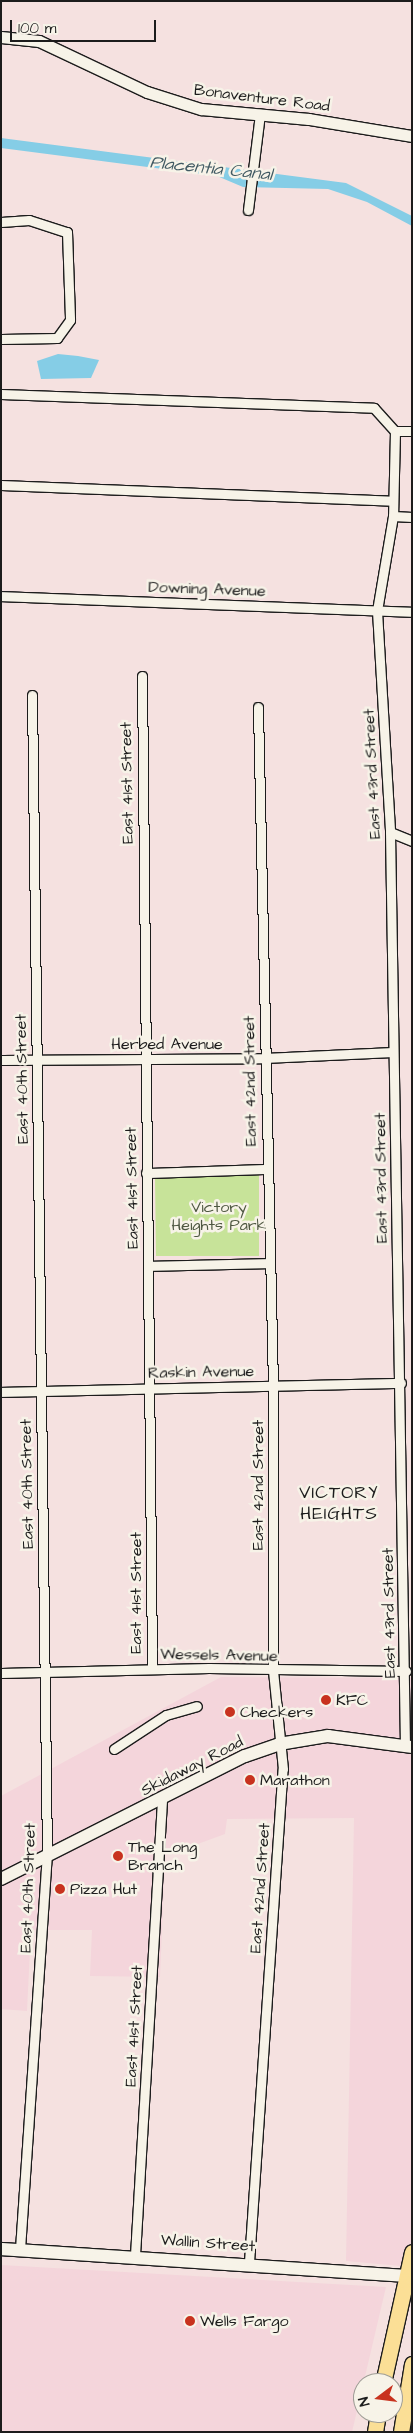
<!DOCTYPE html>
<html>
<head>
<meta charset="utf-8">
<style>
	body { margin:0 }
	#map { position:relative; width:413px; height:2433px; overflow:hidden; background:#f5e1e0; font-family:"Architects Daughter",sans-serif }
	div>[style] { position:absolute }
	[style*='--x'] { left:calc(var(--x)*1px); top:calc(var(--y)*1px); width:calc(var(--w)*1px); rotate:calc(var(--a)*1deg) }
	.built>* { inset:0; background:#f4d5db }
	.green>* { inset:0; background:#c7e399 }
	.water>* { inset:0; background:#85cde6 }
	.roads { filter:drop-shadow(1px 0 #1c1c1c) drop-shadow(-1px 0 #1c1c1c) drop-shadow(0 1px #1c1c1c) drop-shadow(0 -1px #1c1c1c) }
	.minor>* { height:9px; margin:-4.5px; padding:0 4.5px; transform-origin:4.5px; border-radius:4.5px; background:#f7f3e8 }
	.tertiary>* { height:11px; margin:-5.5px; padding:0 5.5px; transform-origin:5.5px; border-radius:5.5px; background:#f7f3e8 }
	.secondary>* { height:12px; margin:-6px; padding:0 6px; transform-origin:6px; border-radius:6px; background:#f7f3e8 }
	.primary>* { height:15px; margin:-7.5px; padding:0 7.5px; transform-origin:7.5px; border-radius:7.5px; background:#fbdf96 }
	.dots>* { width:14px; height:14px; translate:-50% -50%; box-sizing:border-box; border:2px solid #f7f3e8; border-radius:50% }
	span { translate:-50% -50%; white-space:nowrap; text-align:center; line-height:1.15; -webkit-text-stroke:5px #f7f3e8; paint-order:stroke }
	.street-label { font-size:16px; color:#1c1c1c }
	.park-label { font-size:16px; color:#4f5842 }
	.poi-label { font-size:16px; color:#1c1c1c }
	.left { translate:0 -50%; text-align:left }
	.water-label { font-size:18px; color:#415a63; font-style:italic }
	.neighbourhood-label { font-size:18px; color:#1c1c1c; letter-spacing:1px }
	.frame { position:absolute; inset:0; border:2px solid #1c1c1c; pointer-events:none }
	.north { position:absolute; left:353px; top:2373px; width:50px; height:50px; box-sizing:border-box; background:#f7f3e8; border:1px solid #9f9d96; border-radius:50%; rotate:255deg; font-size:14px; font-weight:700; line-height:20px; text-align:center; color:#1c1c1c }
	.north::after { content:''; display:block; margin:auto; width:18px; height:22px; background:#c8321e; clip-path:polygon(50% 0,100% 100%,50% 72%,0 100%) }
	.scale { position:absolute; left:10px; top:20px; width:146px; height:22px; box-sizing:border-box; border:2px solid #1c1c1c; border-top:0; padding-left:6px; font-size:15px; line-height:18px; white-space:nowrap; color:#1c1c1c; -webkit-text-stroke:4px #f7f3e8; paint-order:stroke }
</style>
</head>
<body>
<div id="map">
	<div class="built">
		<div style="clip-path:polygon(221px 1677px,412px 1678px,412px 2267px,346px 2261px,354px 1818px,227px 1819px,225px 1834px,165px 1856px,160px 1977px,90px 1976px,92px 1930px,31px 1930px,27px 2011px,1px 2009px,1px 1796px)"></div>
		<div style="clip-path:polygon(1px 2265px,386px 2287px,352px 2432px,1px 2432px)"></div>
	</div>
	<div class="green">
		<div style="clip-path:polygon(259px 1175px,259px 1256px,156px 1256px,155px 1178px)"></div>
	</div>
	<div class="water">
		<div style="clip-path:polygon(1px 138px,346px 183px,412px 216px,412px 226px,367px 202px,328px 189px,243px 187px,217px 176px,1px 148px)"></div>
		<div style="clip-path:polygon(58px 354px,78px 356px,99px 360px,91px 378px,41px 379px,37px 361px)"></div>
	</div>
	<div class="roads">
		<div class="minor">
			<div style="--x:248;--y:210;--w:97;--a:-82.9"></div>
			<div style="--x:1;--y:222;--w:28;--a:-4"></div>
			<div style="--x:29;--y:220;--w:40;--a:18"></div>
			<div style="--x:67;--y:232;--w:88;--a:88"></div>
			<div style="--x:70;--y:320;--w:22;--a:126"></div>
			<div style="--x:57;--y:338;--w:56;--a:179"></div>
			<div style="--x:1;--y:394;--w:373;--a:2.1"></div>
			<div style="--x:374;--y:408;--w:31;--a:48"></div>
			<div style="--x:395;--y:431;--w:17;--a:0"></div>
			<div style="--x:395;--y:431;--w:85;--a:91.3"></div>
			<div style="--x:393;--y:516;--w:96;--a:99.6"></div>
			<div style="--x:377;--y:611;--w:221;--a:86.6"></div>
			<div style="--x:390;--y:832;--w:913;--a:89.06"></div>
			<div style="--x:1;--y:485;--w:392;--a:2.3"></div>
			<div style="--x:393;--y:516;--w:19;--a:3"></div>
			<div style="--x:1;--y:596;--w:411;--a:2.2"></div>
			<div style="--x:142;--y:676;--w:993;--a:89.42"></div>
			<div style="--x:390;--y:832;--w:24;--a:22"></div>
			<div style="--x:1;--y:1060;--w:263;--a:-0.4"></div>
			<div style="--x:264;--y:1058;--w:129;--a:-2.7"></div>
			<div style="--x:146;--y:1173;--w:121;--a:-1.9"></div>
			<div style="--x:149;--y:1266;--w:119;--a:-1.4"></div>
			<div style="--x:1;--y:1392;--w:400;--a:-1.3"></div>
			<div style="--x:1;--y:1673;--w:208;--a:-1.4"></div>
			<div style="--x:209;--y:1668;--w:197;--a:0.9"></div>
			<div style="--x:114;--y:1749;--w:62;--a:-33.2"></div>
			<div style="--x:166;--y:1715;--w:32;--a:-16"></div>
			<div style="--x:20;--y:2249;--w:394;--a:-86.1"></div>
			<div style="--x:47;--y:1856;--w:1161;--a:-90.74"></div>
			<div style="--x:135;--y:2255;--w:457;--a:-86.6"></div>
			<div style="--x:249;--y:2262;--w:494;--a:-86.1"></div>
			<div style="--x:283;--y:1769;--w:99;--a:-95.8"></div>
			<div style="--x:273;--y:1671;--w:285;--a:-90"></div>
			<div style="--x:273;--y:1386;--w:679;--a:-91.27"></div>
		</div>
		<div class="tertiary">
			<div style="--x:1;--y:37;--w:38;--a:6"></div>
			<div style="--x:39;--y:41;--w:119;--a:25.3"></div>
			<div style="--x:147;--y:92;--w:57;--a:17.5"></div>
			<div style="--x:201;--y:109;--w:108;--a:5.3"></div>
			<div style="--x:309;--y:119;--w:104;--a:9.4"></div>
		</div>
		<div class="secondary">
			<div style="--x:1;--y:1879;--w:273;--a:-26.8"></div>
			<div style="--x:245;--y:1756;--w:36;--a:-19"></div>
			<div style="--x:279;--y:1744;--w:50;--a:-9.3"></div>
			<div style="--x:328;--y:1736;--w:85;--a:7.5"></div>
			<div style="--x:1;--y:2249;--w:412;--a:3.8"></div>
		</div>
		<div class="primary">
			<div style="--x:383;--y:2383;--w:134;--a:-77.5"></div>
			<div style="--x:375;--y:2432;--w:19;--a:-81"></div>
			<div style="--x:401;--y:2432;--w:69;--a:-80.8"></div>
		</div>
	</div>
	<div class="dots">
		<div style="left:326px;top:1700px;background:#c8321e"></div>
		<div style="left:230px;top:1712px;background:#c8321e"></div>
		<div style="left:250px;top:1780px;background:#c8321e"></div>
		<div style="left:118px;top:1856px;background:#c8321e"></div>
		<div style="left:60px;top:1889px;background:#c8321e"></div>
		<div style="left:190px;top:2321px;background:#c8321e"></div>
	</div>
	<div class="street-label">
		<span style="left:262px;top:98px;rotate:7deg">Bonaventure Road</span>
		<span style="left:207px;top:589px;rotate:2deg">Downing Avenue</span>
		<span style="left:372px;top:774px;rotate:-93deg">East 43rd Street</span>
		<span style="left:127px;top:783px;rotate:-91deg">East 41st Street</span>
		<span style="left:167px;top:1044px">Herbed Avenue</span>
		<span style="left:22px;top:1079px;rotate:-91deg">East 40th Street</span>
		<span style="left:250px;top:1081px;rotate:-91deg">East 42nd Street</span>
		<span style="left:381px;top:1178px;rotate:-91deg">East 43rd Street</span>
		<span style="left:132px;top:1188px;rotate:-91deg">East 41st Street</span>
		<span style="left:201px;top:1372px;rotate:-1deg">Raskin Avenue</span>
		<span style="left:27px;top:1484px;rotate:-91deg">East 40th Street</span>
		<span style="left:258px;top:1485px;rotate:-90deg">East 42nd Street</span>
		<span style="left:136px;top:1593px;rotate:-90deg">East 41st Street</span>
		<span style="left:389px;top:1613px;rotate:-91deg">East 43rd Street</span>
		<span style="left:219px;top:1655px;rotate:1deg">Wessels Avenue</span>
		<span style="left:192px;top:1766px;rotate:-27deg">Skidaway Road</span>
		<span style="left:28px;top:1888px;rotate:-88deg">East 40th Street</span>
		<span style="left:260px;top:1888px;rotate:-86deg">East 42nd Street</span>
		<span style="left:134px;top:2026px;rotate:-87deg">East 41st Street</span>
		<span style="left:208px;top:2243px;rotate:4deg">Wallin Street</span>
	</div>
	<div class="park-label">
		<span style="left:219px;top:1216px">Victory<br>Heights Park</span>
	</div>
	<div class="poi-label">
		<span class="left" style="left:336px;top:1700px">KFC</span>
		<span class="left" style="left:240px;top:1712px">Checkers</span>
		<span class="left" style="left:260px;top:1780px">Marathon</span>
		<span class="left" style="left:128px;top:1856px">The Long<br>Branch</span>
		<span class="left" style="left:70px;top:1889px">Pizza Hut</span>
		<span class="left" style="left:200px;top:2321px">Wells Fargo</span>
	</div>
	<div class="water-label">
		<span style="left:211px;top:169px;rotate:6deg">Placentia Canal</span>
	</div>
	<div class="neighbourhood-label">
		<span style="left:339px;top:1504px">VICTORY<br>HEIGHTS</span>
	</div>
	<div class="frame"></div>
	<div class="north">N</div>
	<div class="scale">100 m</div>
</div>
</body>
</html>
